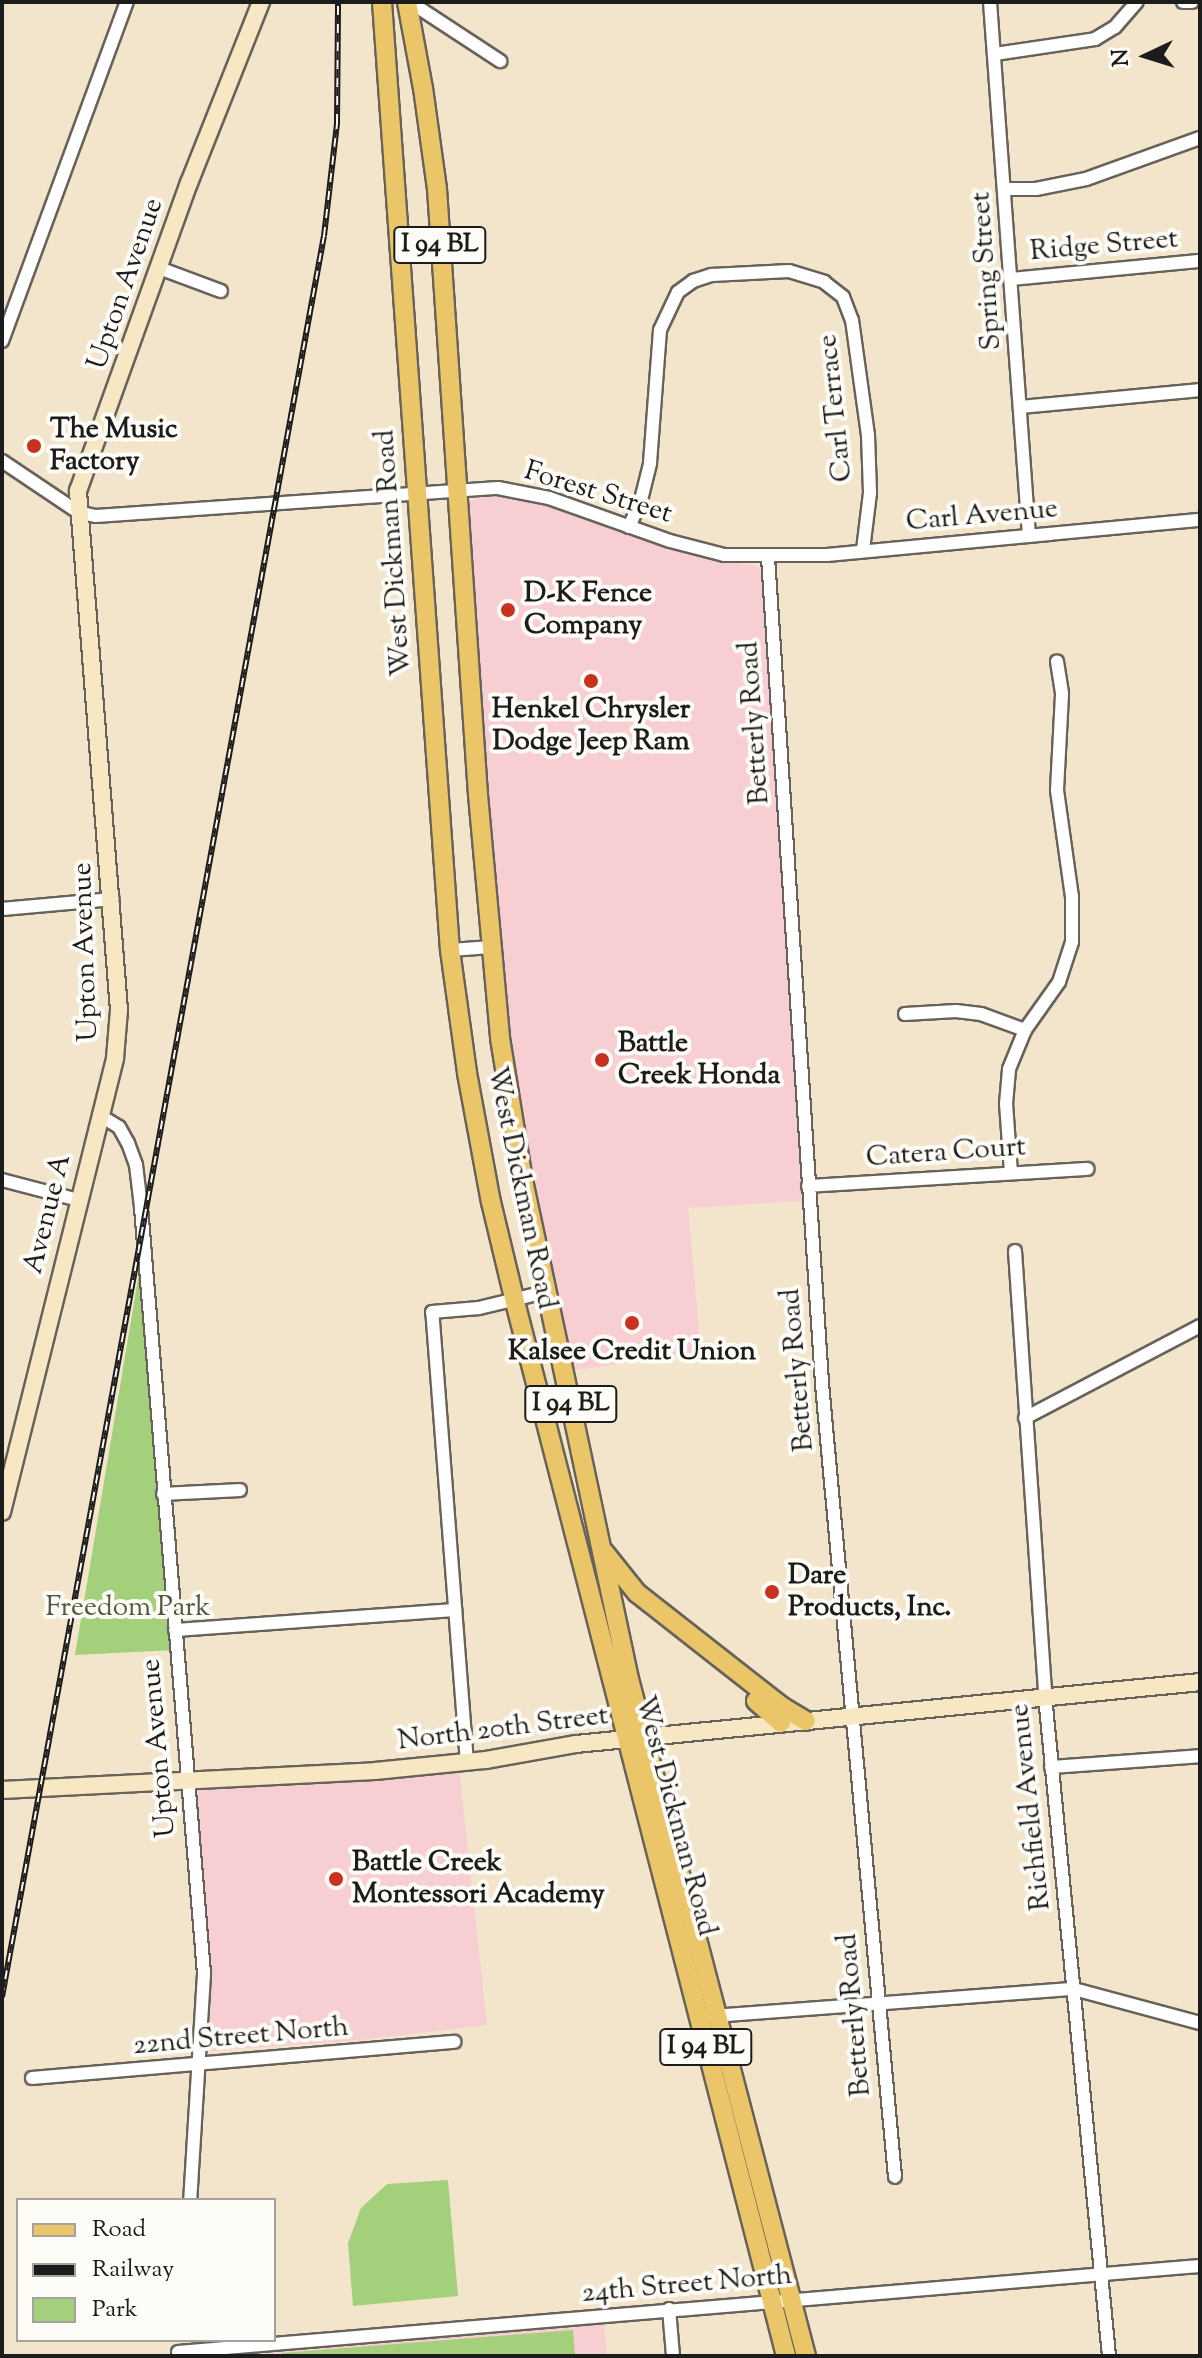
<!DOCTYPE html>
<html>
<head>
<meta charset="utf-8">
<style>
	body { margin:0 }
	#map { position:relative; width:1202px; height:2358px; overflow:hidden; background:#f3e5cc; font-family:"Sorts Mill Goudy",serif }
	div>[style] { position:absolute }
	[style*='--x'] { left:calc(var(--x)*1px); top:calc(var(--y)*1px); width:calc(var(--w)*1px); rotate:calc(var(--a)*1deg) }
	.built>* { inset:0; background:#f7cfd3 }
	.green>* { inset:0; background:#a4cf7b }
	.roads { filter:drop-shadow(2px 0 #67625a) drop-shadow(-2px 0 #67625a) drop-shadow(0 2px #67625a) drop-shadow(0 -2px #67625a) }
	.street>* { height:12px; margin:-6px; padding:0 6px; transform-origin:6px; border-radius:6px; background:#fff }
	.secondary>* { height:16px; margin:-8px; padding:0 8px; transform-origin:8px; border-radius:8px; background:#f7e8c3 }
	.primary>* { height:18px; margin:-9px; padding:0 9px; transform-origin:9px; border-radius:9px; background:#ebc669 }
	.rail>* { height:6px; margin-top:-3px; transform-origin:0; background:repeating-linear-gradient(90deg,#fdfcf7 0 9px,#1c1c1c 0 18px); box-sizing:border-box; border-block:2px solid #1c1c1c }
	.dots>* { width:22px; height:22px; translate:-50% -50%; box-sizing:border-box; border:4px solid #fdfcf7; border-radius:50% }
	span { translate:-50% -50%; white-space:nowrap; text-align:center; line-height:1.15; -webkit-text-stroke:8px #fdfcf7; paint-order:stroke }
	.shield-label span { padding:2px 6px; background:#fdfcf7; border:2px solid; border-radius:6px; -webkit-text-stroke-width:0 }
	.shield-label { font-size:26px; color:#1c1c1c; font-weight:700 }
	.street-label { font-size:28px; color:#1c1c1c }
	.poi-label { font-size:28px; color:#1c1c1c; font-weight:700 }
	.left { translate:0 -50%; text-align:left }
	.park-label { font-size:28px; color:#4c5b3d }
	.frame { position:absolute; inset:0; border:4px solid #1c1c1c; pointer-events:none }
	.legend { position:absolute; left:16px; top:2198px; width:260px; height:144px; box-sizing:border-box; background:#fdfcf7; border:2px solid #a3a29f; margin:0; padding:10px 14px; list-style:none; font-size:24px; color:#1c1c1c }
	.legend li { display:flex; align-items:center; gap:16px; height:40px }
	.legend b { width:40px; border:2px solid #a3a29f }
	.north { position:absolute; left:1106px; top:16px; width:80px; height:80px; -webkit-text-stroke:6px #fdfcf7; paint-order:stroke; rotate:266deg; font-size:22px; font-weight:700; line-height:32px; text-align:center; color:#1c1c1c }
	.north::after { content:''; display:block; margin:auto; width:28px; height:36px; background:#1c1c1c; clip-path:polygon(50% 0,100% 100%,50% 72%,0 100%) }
</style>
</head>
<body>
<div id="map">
	<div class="built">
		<div style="clip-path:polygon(490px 495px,549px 504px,687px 554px,756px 566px,763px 571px,802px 1201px,688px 1208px,701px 1352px,569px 1371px,526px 1172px,494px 929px,467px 502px)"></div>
		<div style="clip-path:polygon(459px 1768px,487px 2025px,361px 2040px,208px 2051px,209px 1972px,194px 1786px)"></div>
		<div style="clip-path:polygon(604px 2323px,607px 2356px,236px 2356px)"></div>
	</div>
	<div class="green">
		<div style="clip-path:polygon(142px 1255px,175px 1650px,75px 1655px)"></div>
		<div style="clip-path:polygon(448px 2180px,458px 2296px,353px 2306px,348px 2243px,361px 2208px,387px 2184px)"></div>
		<div style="clip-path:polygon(573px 2330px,575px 2356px,282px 2356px,282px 2353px)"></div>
	</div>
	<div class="roads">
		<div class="street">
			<div style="--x:410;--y:2;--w:108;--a:33.2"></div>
			<div style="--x:990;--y:2;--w:535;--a:85.82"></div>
			<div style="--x:1183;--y:2;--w:9;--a:0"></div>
			<div style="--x:995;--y:54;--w:101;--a:-8.5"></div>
			<div style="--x:1095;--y:39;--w:23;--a:-31"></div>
			<div style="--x:1115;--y:27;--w:33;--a:-49"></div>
			<div style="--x:1006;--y:189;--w:30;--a:0"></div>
			<div style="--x:1036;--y:189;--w:51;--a:-11.3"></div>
			<div style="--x:1086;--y:179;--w:121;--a:-19.8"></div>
			<div style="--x:159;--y:268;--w:66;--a:20.4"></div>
			<div style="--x:1012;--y:279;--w:189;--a:-5.5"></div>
			<div style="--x:2;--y:341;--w:361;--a:-69.8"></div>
			<div style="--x:1021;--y:407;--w:180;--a:-5.4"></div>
			<div style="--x:2;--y:461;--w:92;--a:33.9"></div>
			<div style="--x:78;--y:512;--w:18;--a:13"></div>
			<div style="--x:96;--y:516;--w:403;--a:-4"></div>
			<div style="--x:498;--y:488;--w:52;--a:11.1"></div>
			<div style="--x:549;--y:498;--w:128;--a:19.6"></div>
			<div style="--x:670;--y:541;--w:56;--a:14.5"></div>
			<div style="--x:724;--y:555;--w:103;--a:0"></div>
			<div style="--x:827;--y:555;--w:375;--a:-5.4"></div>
			<div style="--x:629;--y:527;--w:30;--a:-66"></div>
			<div style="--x:641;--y:500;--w:38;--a:-76"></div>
			<div style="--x:650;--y:463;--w:133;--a:-85.7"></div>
			<div style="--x:660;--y:330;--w:42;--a:-64.7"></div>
			<div style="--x:678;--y:292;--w:19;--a:-36"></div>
			<div style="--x:693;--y:281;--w:20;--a:-18"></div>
			<div style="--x:712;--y:275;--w:77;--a:-3"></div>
			<div style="--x:789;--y:271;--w:37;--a:17"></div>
			<div style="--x:824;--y:282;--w:24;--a:38"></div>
			<div style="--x:843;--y:297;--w:25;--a:69"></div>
			<div style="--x:852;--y:320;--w:116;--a:82.1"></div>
			<div style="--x:868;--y:435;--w:58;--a:88"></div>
			<div style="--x:870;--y:493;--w:57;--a:97"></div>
			<div style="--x:768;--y:557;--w:829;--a:86.26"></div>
			<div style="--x:822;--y:1384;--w:796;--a:84.74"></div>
			<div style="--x:2;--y:909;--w:111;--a:-5.1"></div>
			<div style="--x:450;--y:950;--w:42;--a:-4.1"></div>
			<div style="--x:905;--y:1014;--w:51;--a:-3.4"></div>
			<div style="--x:956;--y:1011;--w:25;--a:7"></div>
			<div style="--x:981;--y:1014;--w:47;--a:20"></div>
			<div style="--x:99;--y:1115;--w:23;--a:31"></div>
			<div style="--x:119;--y:1127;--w:18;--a:61"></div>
			<div style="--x:128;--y:1143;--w:23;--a:70"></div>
			<div style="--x:136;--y:1165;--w:42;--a:83.2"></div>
			<div style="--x:141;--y:1207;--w:770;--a:85.3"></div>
			<div style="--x:204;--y:1974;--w:226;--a:93.5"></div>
			<div style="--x:1011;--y:1173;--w:69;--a:-94.1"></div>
			<div style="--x:1006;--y:1104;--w:35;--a:-85"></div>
			<div style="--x:1009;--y:1069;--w:42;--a:-67.7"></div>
			<div style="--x:1025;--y:1030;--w:59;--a:-54.7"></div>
			<div style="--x:1059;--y:982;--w:42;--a:-72"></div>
			<div style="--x:1072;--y:942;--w:45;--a:-90"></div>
			<div style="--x:1072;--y:897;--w:108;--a:-98"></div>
			<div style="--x:1057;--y:790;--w:97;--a:-87"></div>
			<div style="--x:1062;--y:693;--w:32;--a:-99"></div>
			<div style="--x:2;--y:1180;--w:79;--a:14.7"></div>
			<div style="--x:808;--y:1186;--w:280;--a:-3.5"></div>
			<div style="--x:1015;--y:1251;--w:446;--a:86.1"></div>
			<div style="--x:1045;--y:1696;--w:663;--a:84.46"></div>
			<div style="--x:1025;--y:1418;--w:198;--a:-27.7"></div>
			<div style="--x:163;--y:1494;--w:77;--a:-3"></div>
			<div style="--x:175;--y:1630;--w:281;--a:-4.1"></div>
			<div style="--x:467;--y:1763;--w:452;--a:-94.4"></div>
			<div style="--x:432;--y:1312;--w:47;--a:-4.9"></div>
			<div style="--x:479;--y:1308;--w:68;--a:-13.6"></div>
			<div style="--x:1051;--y:1767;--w:149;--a:-4.2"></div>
			<div style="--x:713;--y:2016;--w:362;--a:-4.3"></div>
			<div style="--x:1074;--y:1989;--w:131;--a:15.1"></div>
			<div style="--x:32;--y:2078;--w:424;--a:-4.9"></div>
			<div style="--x:669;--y:2309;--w:47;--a:85.1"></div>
			<div style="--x:178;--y:2352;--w:1026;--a:-4.81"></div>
		</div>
		<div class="secondary">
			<div style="--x:2;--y:1512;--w:468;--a:-76"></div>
			<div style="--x:115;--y:1058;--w:48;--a:-85.2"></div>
			<div style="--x:119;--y:1010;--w:521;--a:-94.52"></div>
			<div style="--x:78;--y:491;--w:327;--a:-70.2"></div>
			<div style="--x:189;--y:183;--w:195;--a:-68.3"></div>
			<div style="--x:2;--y:1790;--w:373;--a:-2.9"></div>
			<div style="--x:375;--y:1771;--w:112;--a:-5.7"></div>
			<div style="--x:486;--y:1760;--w:91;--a:-10.1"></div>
			<div style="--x:576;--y:1744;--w:627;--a:-5.67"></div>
		</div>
		<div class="primary">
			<div style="--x:382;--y:2;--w:950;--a:85.9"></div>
			<div style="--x:450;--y:950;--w:124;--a:82.1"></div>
			<div style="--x:467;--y:1073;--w:131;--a:79.5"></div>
			<div style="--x:491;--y:1202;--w:99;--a:76.5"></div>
			<div style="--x:514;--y:1298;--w:1092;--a:75.58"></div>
			<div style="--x:407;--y:2;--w:87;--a:79.5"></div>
			<div style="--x:423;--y:88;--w:102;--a:82.1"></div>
			<div style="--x:437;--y:189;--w:607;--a:86.13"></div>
			<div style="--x:478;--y:795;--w:244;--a:84.8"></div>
			<div style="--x:500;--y:1038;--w:144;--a:80.8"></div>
			<div style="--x:523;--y:1180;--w:510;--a:78.01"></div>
			<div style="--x:629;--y:1679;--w:700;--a:75.35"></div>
			<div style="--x:604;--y:1552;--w:53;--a:51.2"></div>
			<div style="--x:637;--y:1593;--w:183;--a:38.1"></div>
			<div style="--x:781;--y:1706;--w:29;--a:31"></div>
			<div style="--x:756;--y:1701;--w:33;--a:41"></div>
		</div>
	</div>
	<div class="rail">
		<div style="--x:2;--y:1997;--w:1790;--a:-79.64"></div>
		<div style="--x:324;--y:236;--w:114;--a:-83.4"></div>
		<div style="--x:337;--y:123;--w:121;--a:-89.5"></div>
	</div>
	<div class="dots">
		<div style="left:34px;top:446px;background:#c8321e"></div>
		<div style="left:508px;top:610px;background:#c8321e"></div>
		<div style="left:591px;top:681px;background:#c8321e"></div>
		<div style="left:602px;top:1060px;background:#c8321e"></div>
		<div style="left:632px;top:1323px;background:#c8321e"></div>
		<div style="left:772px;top:1592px;background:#c8321e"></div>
		<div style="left:336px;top:1879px;background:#c8321e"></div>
	</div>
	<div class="shield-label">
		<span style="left:440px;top:245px">I 94 BL</span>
		<span style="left:571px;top:1404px">I 94 BL</span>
		<span style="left:706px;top:2047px">I 94 BL</span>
	</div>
	<div class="street-label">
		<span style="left:1104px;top:246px;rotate:-5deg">Ridge Street</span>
		<span style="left:987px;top:271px;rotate:-94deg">Spring Street</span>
		<span style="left:126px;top:284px;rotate:-71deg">Upton Avenue</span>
		<span style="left:836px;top:408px;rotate:-96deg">Carl Terrace</span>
		<span style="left:598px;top:493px;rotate:17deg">Forest Street</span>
		<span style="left:982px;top:516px;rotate:-5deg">Carl Avenue</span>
		<span style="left:394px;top:553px;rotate:-94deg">West Dickman Road</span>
		<span style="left:755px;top:723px;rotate:-94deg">Betterly Road</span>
		<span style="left:86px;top:952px;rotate:-92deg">Upton Avenue</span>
		<span style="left:946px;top:1153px;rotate:-4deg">Catera Court</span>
		<span style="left:521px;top:1188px;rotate:78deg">West Dickman Road</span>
		<span style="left:48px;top:1214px;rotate:-76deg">Avenue A</span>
		<span style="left:798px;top:1370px;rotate:-95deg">Betterly Road</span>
		<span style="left:503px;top:1729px;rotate:-7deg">North 20th Street</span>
		<span style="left:159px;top:1748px;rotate:-95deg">Upton Avenue</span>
		<span style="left:1031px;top:1807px;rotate:-96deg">Richfield Avenue</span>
		<span style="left:675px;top:1816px;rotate:75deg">West Dickman Road</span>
		<span style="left:855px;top:2015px;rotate:-95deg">Betterly Road</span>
		<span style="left:241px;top:2037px;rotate:-5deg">22nd Street North</span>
		<span style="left:687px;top:2285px;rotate:-5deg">24th Street North</span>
	</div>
	<div class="poi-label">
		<span class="left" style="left:50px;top:446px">The Music<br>Factory</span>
		<span class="left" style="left:524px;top:610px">D-K Fence<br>Company</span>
		<span style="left:591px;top:726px">Henkel Chrysler<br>Dodge Jeep Ram</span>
		<span class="left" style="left:618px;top:1060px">Battle<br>Creek Honda</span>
		<span style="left:632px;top:1352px">Kalsee Credit Union</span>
		<span class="left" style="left:788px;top:1592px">Dare<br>Products, Inc.</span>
		<span class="left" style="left:352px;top:1879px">Battle Creek<br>Montessori Academy</span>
	</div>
	<div class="park-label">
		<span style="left:128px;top:1608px">Freedom Park</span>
	</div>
	<div class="frame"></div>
	<ul class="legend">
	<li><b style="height:10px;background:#ebc669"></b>Road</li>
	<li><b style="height:10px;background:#1c1c1c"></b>Railway</li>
	<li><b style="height:22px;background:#a4cf7b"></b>Park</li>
	</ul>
	<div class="north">N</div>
</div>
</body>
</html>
